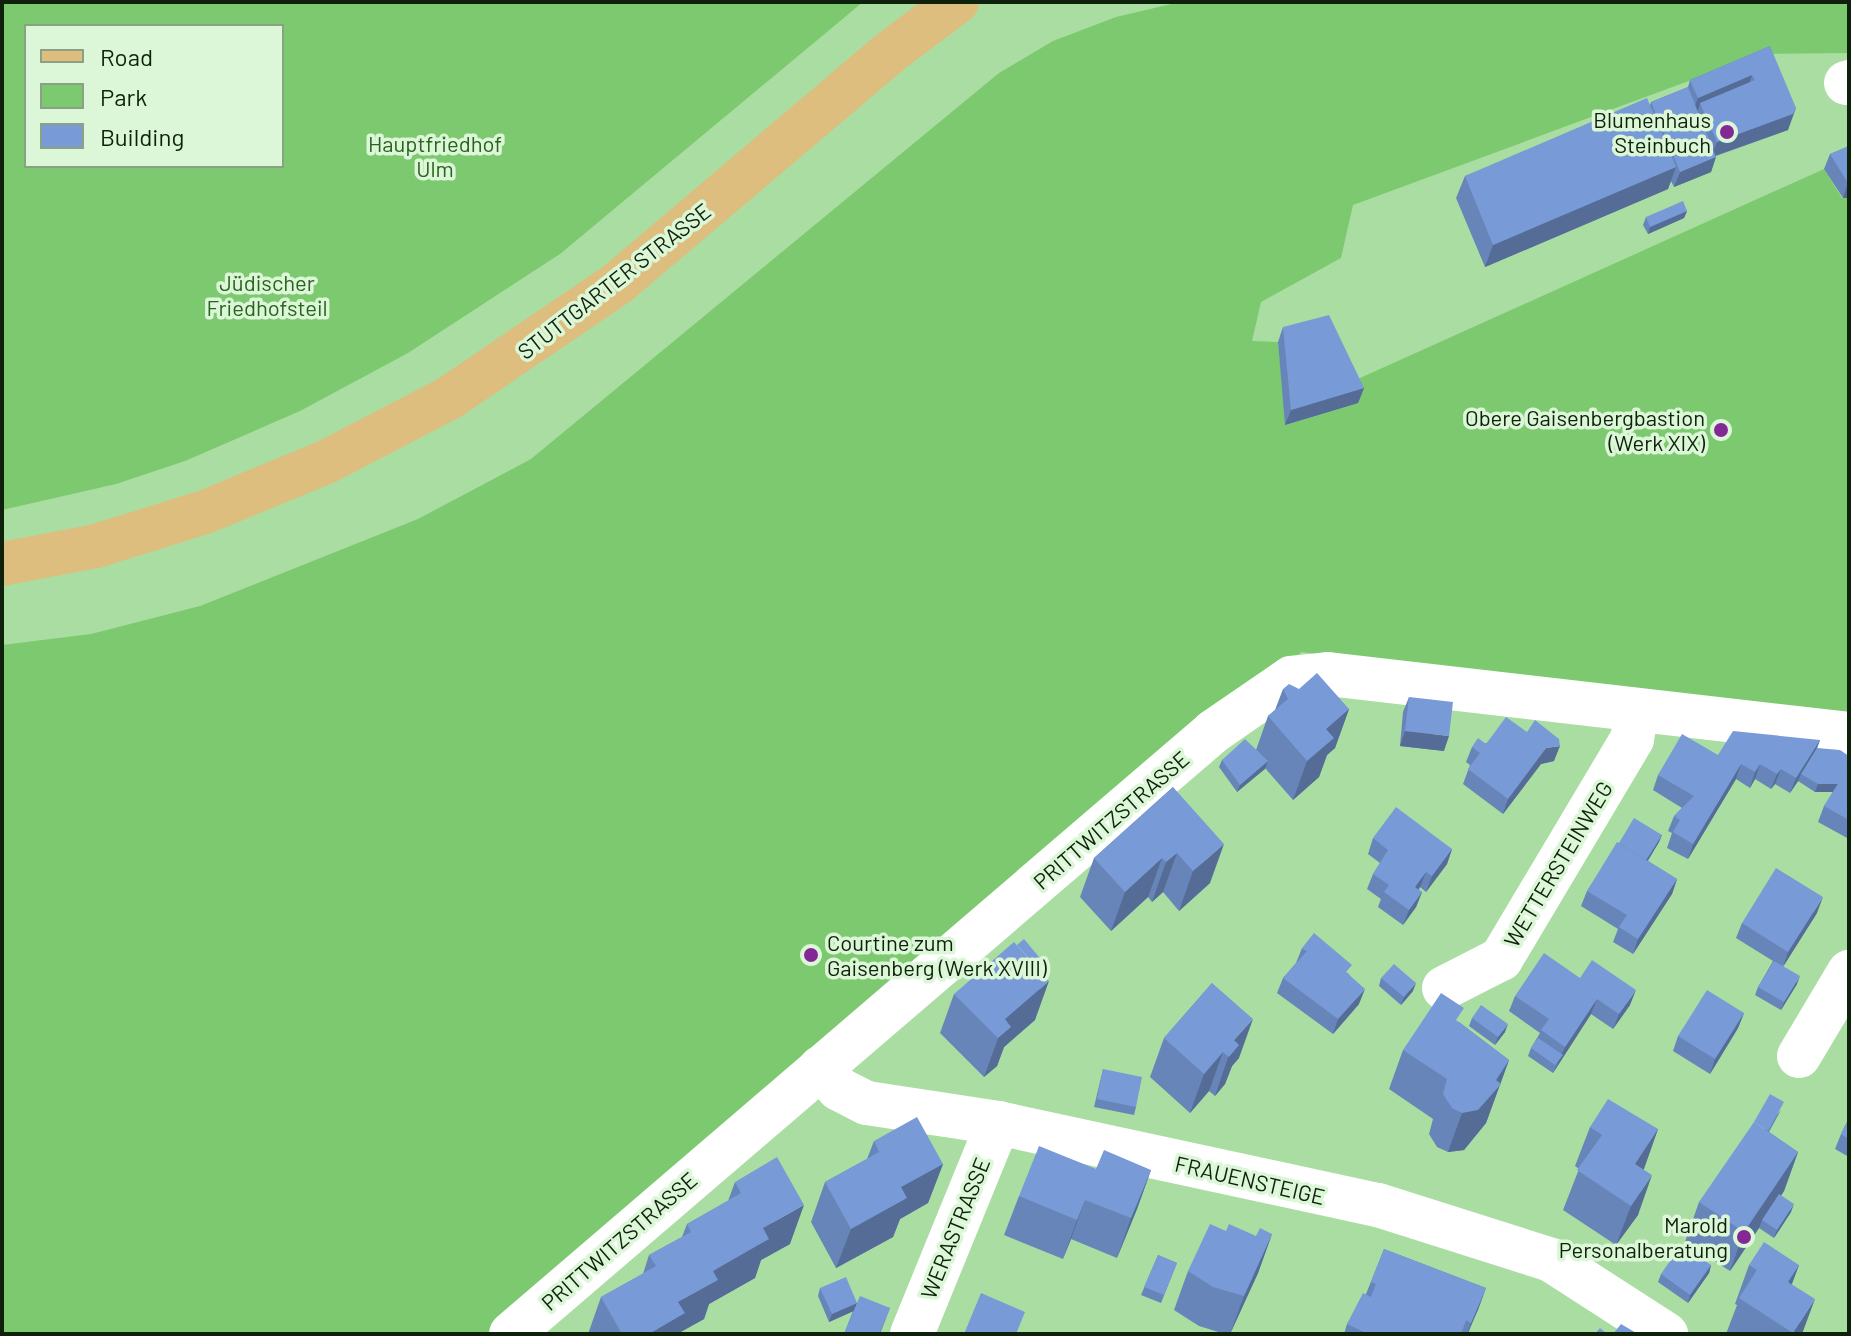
<!DOCTYPE html>
<html>
<head>
<meta charset="utf-8">
<style>
	body { margin:0 }
	#map { position:relative; width:1851px; height:1336px; overflow:hidden; background:#aadda1; font-family:Barlow,sans-serif }
	div>[style] { position:absolute }
	[style*='--x'] { left:calc(var(--x)*1px); top:calc(var(--y)*1px); width:calc(var(--w)*1px); rotate:calc(var(--a)*1deg) }
	.green>* { inset:0; background:#7dc96f }
	.minor>* { height:44px; margin:-22px; padding:0 22px; transform-origin:22px; border-radius:22px; background:#fff }
	.major>* { height:44px; margin:-22px; padding:0 22px; transform-origin:22px; border-radius:22px; background:#ddbe7e }
	.wall>* { inset:0; background:#6785b9 }
	.shaded-wall>* { inset:0; background:#546c96 }
	.building>* { inset:0; background:#789bd7 }
	.dots>* { width:22px; height:22px; translate:-50% -50%; box-sizing:border-box; border:4px solid #dcf6d8; border-radius:50% }
	span { translate:-50% -50%; white-space:nowrap; text-align:center; line-height:1.15; -webkit-text-stroke:7px #dcf6d8; paint-order:stroke }
	.poi-label { font-size:22px; color:#0e210a }
	.right { translate:-100% -50%; text-align:right }
	.left { translate:0 -50%; text-align:left }
	.park-label { font-size:22px; color:#2a631f }
	.street-label { font-size:22px; color:#0e210a }
	.frame { position:absolute; inset:0; border:4px solid #0e210a; pointer-events:none }
	.legend { position:absolute; left:24px; top:24px; width:260px; height:144px; box-sizing:border-box; background:#dcf6d8; border:2px solid #8aa186; margin:0; padding:10px 14px; list-style:none; font-size:24px; color:#0e210a }
	.legend li { display:flex; align-items:center; gap:16px; height:40px }
	.legend b { width:40px; border:2px solid #8aa186 }
</style>
</head>
<body>
<div id="map">
	<div class="green">
		<div style="clip-path:polygon(evenodd,2px 2px,863px 2px,560px 254px,408px 353px,300px 411px,185px 461px,116px 484px,2px 510px,2px 2px,26px 26px,282px 26px,282px 166px,26px 166px,26px 26px)"></div>
		<div style="clip-path:polygon(1180px 2px,1849px 2px,1849px 53px,1762px 54px,1353px 205px,1341px 258px,1261px 302px,1252px 341px,1278px 342px,1286px 425px,1357px 403px,1349px 383px,1824px 169px,1842px 198px,1849px 198px,1847px 734px,1302px 652px,1212px 717px,504px 1334px,2px 1334px,2px 645px,91px 634px,200px 606px,418px 519px,531px 459px,999px 73px,1053px 41px,1116px 17px)"></div>
	</div>
	<div class="minor">
		<div style="--x:1846;--y:83;--w:3;--a:-18"></div>
		<div style="--x:1444;--y:988;--w:64;--a:-27"></div>
		<div style="--x:1501;--y:959;--w:256;--a:-59.2"></div>
		<div style="--x:1632;--y:739;--w:28;--a:-80"></div>
		<div style="--x:1799;--y:1056;--w:98;--a:-59.2"></div>
		<div style="--x:820;--y:1068;--w:28;--a:48"></div>
		<div style="--x:839;--y:1089;--w:31;--a:27"></div>
		<div style="--x:867;--y:1103;--w:133;--a:8.7"></div>
		<div style="--x:998;--y:1123;--w:389;--a:12.2"></div>
		<div style="--x:1378;--y:1205;--w:182;--a:17.6"></div>
		<div style="--x:1551;--y:1260;--w:137;--a:32.8"></div>
		<div style="--x:511;--y:1334;--w:926;--a:-40.62"></div>
		<div style="--x:1214;--y:731;--w:93;--a:-34.5"></div>
		<div style="--x:1291;--y:678;--w:37;--a:-6"></div>
		<div style="--x:1328;--y:674;--w:524;--a:6.57"></div>
		<div style="--x:912;--y:1334;--w:228;--a:-67.8"></div>
	</div>
	<div class="major">
		<div style="--x:2;--y:564;--w:96;--a:-10.8"></div>
		<div style="--x:96;--y:546;--w:114;--a:-17.3"></div>
		<div style="--x:205;--y:512;--w:133;--a:-22.5"></div>
		<div style="--x:328;--y:461;--w:136;--a:-27.5"></div>
		<div style="--x:449;--y:398;--w:204;--a:-34.2"></div>
		<div style="--x:618;--y:283;--w:355;--a:-40.3"></div>
		<div style="--x:889;--y:53;--w:85;--a:-36.9"></div>
	</div>
	<div class="wall">
		<div style="clip-path:polygon(1770px 46px,1788px 130px,1716px 156px,1711px 172px,1674px 187px,1671px 181px,1668px 189px,1485px 267px,1456px 198px,1465px 176px,1650px 105px,1651px 102px,1688px 87px,1690px 80px)"></div>
		<div style="clip-path:polygon(1849px 146px,1849px 198px,1843px 198px,1824px 169px,1830px 154px)"></div>
		<div style="clip-path:polygon(1687px 211px,1684px 218px,1648px 234px,1643px 225px,1646px 217px)"></div>
		<div style="clip-path:polygon(1283px 327px,1364px 388px,1358px 403px,1285px 425px,1278px 342px)"></div>
		<div style="clip-path:polygon(1283px 689px,1299px 689px,1349px 709px,1335px 748px,1327px 755px,1319px 777px,1293px 800px,1265px 768px,1237px 792px,1219px 767px,1222px 760px,1256px 750px,1268px 716px,1275px 710px)"></div>
		<div style="clip-path:polygon(1409px 697px,1444px 751px,1400px 746px,1403px 712px)"></div>
		<div style="clip-path:polygon(1527px 732px,1554px 761px,1541px 764px,1503px 814px,1463px 784px,1470px 765px,1466px 762px,1472px 747px)"></div>
		<div style="clip-path:polygon(1820px 740px,1817px 748px,1849px 756px,1849px 839px,1818px 822px,1824px 806px,1833px 792px,1815px 792px,1798px 781px,1790px 793px,1775px 784px,1771px 789px,1755px 779px,1750px 788px,1736px 779px,1688px 859px,1667px 848px,1672px 833px,1668px 831px,1674px 816px,1682px 808px,1653px 790px,1658px 775px,1718px 755px)"></div>
		<div style="clip-path:polygon(1173px 787px,1210px 883px,1179px 911px,1163px 892px,1152px 902px,1148px 897px,1111px 931px,1080px 897px,1094px 858px)"></div>
		<div style="clip-path:polygon(1662px 835px,1659px 842px,1648px 861px,1677px 879px,1672px 894px,1633px 954px,1613px 942px,1618px 929px,1581px 906px,1587px 891px,1619px 843px)"></div>
		<div style="clip-path:polygon(1373px 838px,1452px 849px,1447px 864px,1426px 892px,1420px 887px,1419px 890px,1422px 892px,1416px 907px,1403px 925px,1378px 907px,1381px 899px,1367px 889px,1373px 874px,1380px 863px,1368px 854px)"></div>
		<div style="clip-path:polygon(1817px 913px,1783px 966px,1797px 984px,1781px 1010px,1755px 995px,1758px 987px,1773px 961px,1736px 938px,1742px 923px)"></div>
		<div style="clip-path:polygon(1302px 948px,1349px 974px,1359px 1004px,1333px 1034px,1277px 993px,1283px 978px,1296px 963px)"></div>
		<div style="clip-path:polygon(1042px 971px,1035px 1020px,1004px 1047px,997px 1066px,984px 1077px,940px 1033px,954px 994px)"></div>
		<div style="clip-path:polygon(1381px 978px,1413px 991px,1401px 1005px,1379px 986px)"></div>
		<div style="clip-path:polygon(1580px 978px,1630px 1005px,1613px 1029px,1591px 1014px,1553px 1073px,1528px 1056px,1531px 1048px,1540px 1033px,1509px 1011px,1515px 996px)"></div>
		<div style="clip-path:polygon(1212px 983px,1239px 1058px,1232px 1066px,1225px 1084px,1215px 1096px,1209px 1091px,1190px 1113px,1150px 1077px,1164px 1038px)"></div>
		<div style="clip-path:polygon(1744px 1013px,1738px 1028px,1710px 1074px,1673px 1051px,1678px 1036px)"></div>
		<div style="clip-path:polygon(1472px 1018px,1505px 1032px,1495px 1045px,1469px 1026px)"></div>
		<div style="clip-path:polygon(1459px 1022px,1509px 1060px,1486px 1123px,1464px 1150px,1448px 1152px,1437px 1147px,1429px 1134px,1433px 1119px,1389px 1089px,1403px 1050px)"></div>
		<div style="clip-path:polygon(1103px 1069px,1136px 1107px,1134px 1115px,1094px 1107px)"></div>
		<div style="clip-path:polygon(1781px 1110px,1769px 1132px,1798px 1152px,1784px 1191px,1781px 1196px,1791px 1212px,1774px 1238px,1759px 1228px,1730px 1271px,1685px 1242px,1699px 1202px)"></div>
		<div style="clip-path:polygon(1849px 1118px,1849px 1157px,1835px 1149px,1841px 1134px)"></div>
		<div style="clip-path:polygon(1590px 1127px,1658px 1129px,1643px 1170px,1638px 1215px,1616px 1245px,1563px 1210px,1579px 1169px,1575px 1166px)"></div>
		<div style="clip-path:polygon(874px 1141px,943px 1164px,928px 1203px,900px 1219px,893px 1237px,836px 1268px,811px 1222px,825px 1182px,867px 1159px)"></div>
		<div style="clip-path:polygon(1096px 1169px,1151px 1170px,1137px 1209px,1117px 1258px,1071px 1239px,1063px 1259px,1004px 1235px,1019px 1196px)"></div>
		<div style="clip-path:polygon(735px 1182px,790px 1244px,761px 1260px,755px 1278px,709px 1304px,704px 1319px,677px 1334px,588px 1334px,601px 1297px,643px 1274px,649px 1255px,682px 1237px,687px 1224px,728px 1201px)"></div>
		<div style="clip-path:polygon(1272px 1234px,1258px 1273px,1230px 1334px,1225px 1334px,1199px 1326px,1174px 1310px,1188px 1271px,1256px 1236px)"></div>
		<div style="clip-path:polygon(1384px 1249px,1486px 1288px,1468px 1334px,1344px 1334px,1347px 1324px,1366px 1294px)"></div>
		<div style="clip-path:polygon(1158px 1255px,1177px 1263px,1161px 1303px,1141px 1295px)"></div>
		<div style="clip-path:polygon(1711px 1265px,1709px 1273px,1688px 1303px,1658px 1282px,1661px 1274px)"></div>
		<div style="clip-path:polygon(1749px 1265px,1799px 1265px,1792px 1284px,1802px 1334px,1726px 1334px,1737px 1305px,1735px 1304px)"></div>
		<div style="clip-path:polygon(820px 1288px,857px 1303px,890px 1308px,880px 1334px,844px 1334px,853px 1311px,829px 1322px,818px 1296px)"></div>
	</div>
	<div class="shaded-wall">
		<div style="clip-path:polygon(1752px 75px,1747px 90px,1700px 103px,1698px 111px,1692px 113px,1698px 98px)"></div>
		<div style="clip-path:polygon(1796px 108px,1788px 130px,1711px 157px,1717px 142px)"></div>
		<div style="clip-path:polygon(1716px 157px,1711px 172px,1674px 187px,1680px 172px)"></div>
		<div style="clip-path:polygon(1676px 167px,1668px 189px,1485px 267px,1493px 245px)"></div>
		<div style="clip-path:polygon(1848px 183px,1849px 198px,1843px 198px)"></div>
		<div style="clip-path:polygon(1687px 211px,1684px 218px,1648px 234px,1650px 227px)"></div>
		<div style="clip-path:polygon(1364px 388px,1358px 403px,1285px 425px,1291px 410px)"></div>
		<div style="clip-path:polygon(1349px 709px,1335px 748px,1327px 755px,1319px 777px,1293px 800px,1307px 761px,1326px 729px)"></div>
		<div style="clip-path:polygon(1405px 731px,1449px 736px,1444px 751px,1400px 746px)"></div>
		<div style="clip-path:polygon(1820px 740px,1814px 756px,1801px 774px,1798px 781px,1790px 793px,1796px 778px)"></div>
		<div style="clip-path:polygon(1560px 746px,1554px 761px,1541px 764px,1503px 814px,1508px 799px,1546px 748px)"></div>
		<div style="clip-path:polygon(1268px 761px,1265px 769px,1237px 792px,1240px 785px)"></div>
		<div style="clip-path:polygon(1741px 764px,1736px 779px,1688px 859px,1693px 844px)"></div>
		<div style="clip-path:polygon(1760px 764px,1755px 779px,1750px 788px,1755px 772px)"></div>
		<div style="clip-path:polygon(1781px 769px,1775px 784px,1771px 789px,1777px 774px)"></div>
		<div style="clip-path:polygon(1818px 784px,1840px 784px,1837px 792px,1815px 792px)"></div>
		<div style="clip-path:polygon(1662px 835px,1659px 842px,1639px 874px,1642px 867px)"></div>
		<div style="clip-path:polygon(1224px 844px,1210px 883px,1179px 911px,1193px 871px)"></div>
		<div style="clip-path:polygon(1452px 849px,1447px 864px,1426px 892px,1432px 876px)"></div>
		<div style="clip-path:polygon(1177px 853px,1163px 892px,1152px 902px,1166px 862px)"></div>
		<div style="clip-path:polygon(1162px 858px,1148px 897px,1111px 931px,1125px 892px)"></div>
		<div style="clip-path:polygon(1426px 872px,1420px 887px,1409px 902px,1415px 887px)"></div>
		<div style="clip-path:polygon(1677px 879px,1672px 894px,1633px 954px,1638px 939px)"></div>
		<div style="clip-path:polygon(1422px 892px,1416px 907px,1403px 925px,1409px 910px)"></div>
		<div style="clip-path:polygon(1823px 897px,1817px 913px,1783px 967px,1788px 952px)"></div>
		<div style="clip-path:polygon(1800px 976px,1797px 984px,1781px 1010px,1784px 1002px)"></div>
		<div style="clip-path:polygon(1049px 981px,1035px 1020px,1004px 1047px,997px 1066px,984px 1077px,1005px 1019px)"></div>
		<div style="clip-path:polygon(1416px 983px,1413px 991px,1401px 1005px,1404px 997px)"></div>
		<div style="clip-path:polygon(1365px 989px,1359px 1004px,1333px 1034px,1338px 1019px)"></div>
		<div style="clip-path:polygon(1636px 990px,1630px 1005px,1613px 1029px,1619px 1014px)"></div>
		<div style="clip-path:polygon(1597px 999px,1591px 1014px,1553px 1073px,1565px 1047px)"></div>
		<div style="clip-path:polygon(1744px 1013px,1738px 1028px,1710px 1074px,1715px 1059px)"></div>
		<div style="clip-path:polygon(1253px 1019px,1239px 1058px,1232px 1066px,1225px 1084px,1215px 1096px,1234px 1040px)"></div>
		<div style="clip-path:polygon(1508px 1024px,1505px 1032px,1495px 1045px,1498px 1037px)"></div>
		<div style="clip-path:polygon(1223px 1052px,1209px 1091px,1190px 1113px,1204px 1074px)"></div>
		<div style="clip-path:polygon(1509px 1060px,1486px 1123px,1464px 1150px,1448px 1152px,1462px 1113px,1496px 1080px)"></div>
		<div style="clip-path:polygon(1658px 1129px,1644px 1169px,1622px 1201px,1635px 1164px)"></div>
		<div style="clip-path:polygon(1798px 1152px,1784px 1191px,1763px 1221px,1762px 1220px,1759px 1228px,1730px 1271px,1744px 1232px)"></div>
		<div style="clip-path:polygon(943px 1164px,928px 1203px,900px 1219px,893px 1237px,836px 1268px,851px 1229px,901px 1187px)"></div>
		<div style="clip-path:polygon(1151px 1170px,1137px 1209px,1117px 1258px,1131px 1218px)"></div>
		<div style="clip-path:polygon(1652px 1175px,1638px 1215px,1616px 1245px,1631px 1206px)"></div>
		<div style="clip-path:polygon(1085px 1200px,1071px 1239px,1063px 1259px,1077px 1220px)"></div>
		<div style="clip-path:polygon(1794px 1204px,1791px 1212px,1774px 1238px,1777px 1230px)"></div>
		<div style="clip-path:polygon(804px 1205px,790px 1244px,761px 1260px,755px 1278px,709px 1304px,704px 1319px,677px 1334px,649px 1334px,678px 1302px,763px 1228px)"></div>
		<div style="clip-path:polygon(1272px 1234px,1258px 1273px,1230px 1334px,1244px 1296px)"></div>
		<div style="clip-path:polygon(1711px 1265px,1709px 1273px,1688px 1303px,1690px 1295px)"></div>
		<div style="clip-path:polygon(1799px 1265px,1784px 1304px,1788px 1282px)"></div>
		<div style="clip-path:polygon(1486px 1288px,1478px 1310px,1467px 1334px,1471px 1323px)"></div>
		<div style="clip-path:polygon(1815px 1299px,1802px 1334px,1792px 1334px,1793px 1333px)"></div>
		<div style="clip-path:polygon(857px 1303px,854px 1311px,829px 1322px,832px 1314px)"></div>
	</div>
	<div class="building">
		<div style="clip-path:polygon(1770px 46px,1796px 108px,1793px 114px,1717px 142px,1700px 103px,1755px 80px,1752px 75px,1698px 98px,1690px 80px)"></div>
		<div style="clip-path:polygon(1688px 87px,1716px 157px,1680px 172px,1651px 102px)"></div>
		<div style="clip-path:polygon(1647px 98px,1676px 167px,1493px 245px,1465px 176px)"></div>
		<div style="clip-path:polygon(1849px 146px,1849px 183px,1848px 183px,1830px 154px)"></div>
		<div style="clip-path:polygon(1683px 201px,1687px 211px,1650px 227px,1646px 217px)"></div>
		<div style="clip-path:polygon(1329px 315px,1364px 388px,1291px 410px,1283px 327px)"></div>
		<div style="clip-path:polygon(1317px 673px,1349px 709px,1326px 729px,1334px 738px,1307px 761px,1268px 716px,1288px 699px,1283px 689px,1289px 684px,1299px 689px)"></div>
		<div style="clip-path:polygon(1409px 697px,1453px 702px,1449px 736px,1405px 731px)"></div>
		<div style="clip-path:polygon(1506px 717px,1527px 732px,1535px 720px,1559px 739px,1560px 746px,1546px 748px,1508px 799px,1468px 769px,1480px 753px,1472px 747px,1478px 738px,1486px 744px)"></div>
		<div style="clip-path:polygon(1733px 731px,1820px 740px,1796px 778px,1781px 769px,1777px 774px,1760px 764px,1755px 772px,1741px 764px,1693px 844px,1673px 832px,1680px 820px,1674px 816px,1694px 796px,1658px 775px,1682px 734px,1718px 755px)"></div>
		<div style="clip-path:polygon(1245px 739px,1268px 761px,1240px 785px,1222px 760px)"></div>
		<div style="clip-path:polygon(1817px 748px,1840px 750px,1849px 756px,1849px 766px,1838px 784px,1818px 784px,1801px 774px)"></div>
		<div style="clip-path:polygon(1849px 766px,1849px 820px,1824px 806px)"></div>
		<div style="clip-path:polygon(1173px 787px,1224px 844px,1193px 871px,1177px 853px,1166px 862px,1162px 858px,1125px 892px,1094px 858px)"></div>
		<div style="clip-path:polygon(1396px 807px,1452px 849px,1432px 876px,1426px 872px,1415px 887px,1422px 892px,1409px 910px,1384px 892px,1389px 885px,1373px 874px,1388px 850px,1373px 838px)"></div>
		<div style="clip-path:polygon(1634px 818px,1662px 835px,1646px 860px,1619px 843px)"></div>
		<div style="clip-path:polygon(1617px 842px,1677px 879px,1638px 939px,1619px 927px,1627px 915px,1587px 891px)"></div>
		<div style="clip-path:polygon(1776px 868px,1823px 897px,1788px 952px,1742px 923px)"></div>
		<div style="clip-path:polygon(1314px 933px,1352px 965px,1346px 972px,1365px 989px,1338px 1019px,1283px 978px,1307px 951px,1302px 948px)"></div>
		<div style="clip-path:polygon(1024px 939px,1044px 963px,1038px 968px,1017px 945px)"></div>
		<div style="clip-path:polygon(1014px 942px,1049px 981px,1005px 1019px,1011px 1027px,998px 1038px,954px 994px)"></div>
		<div style="clip-path:polygon(1544px 953px,1580px 978px,1592px 960px,1636px 990px,1619px 1014px,1597px 999px,1565px 1047px,1541px 1030px,1549px 1019px,1515px 996px)"></div>
		<div style="clip-path:polygon(1774px 961px,1800px 976px,1784px 1002px,1758px 987px)"></div>
		<div style="clip-path:polygon(1394px 964px,1416px 983px,1404px 997px,1381px 978px)"></div>
		<div style="clip-path:polygon(1212px 983px,1253px 1019px,1234px 1040px,1239px 1045px,1229px 1057px,1223px 1052px,1204px 1074px,1164px 1038px)"></div>
		<div style="clip-path:polygon(1707px 990px,1744px 1013px,1715px 1059px,1678px 1036px)"></div>
		<div style="clip-path:polygon(1441px 993px,1464px 1008px,1456px 1020px,1509px 1060px,1496px 1080px,1501px 1084px,1478px 1110px,1462px 1113px,1452px 1108px,1443px 1094px,1447px 1079px,1403px 1050px)"></div>
		<div style="clip-path:polygon(1481px 1005px,1508px 1024px,1498px 1037px,1472px 1018px)"></div>
		<div style="clip-path:polygon(1538px 1038px,1563px 1055px,1555px 1065px,1531px 1048px)"></div>
		<div style="clip-path:polygon(1103px 1069px,1142px 1077px,1136px 1107px,1097px 1099px)"></div>
		<div style="clip-path:polygon(1770px 1094px,1784px 1102px,1768px 1131px,1754px 1122px)"></div>
		<div style="clip-path:polygon(1608px 1099px,1658px 1129px,1635px 1164px,1652px 1175px,1631px 1206px,1577px 1170px,1602px 1135px,1590px 1127px)"></div>
		<div style="clip-path:polygon(917px 1117px,943px 1164px,901px 1187px,907px 1198px,851px 1229px,825px 1182px,879px 1152px,874px 1141px)"></div>
		<div style="clip-path:polygon(1849px 1118px,1849px 1139px,1841px 1134px)"></div>
		<div style="clip-path:polygon(1754px 1122px,1798px 1152px,1744px 1232px,1699px 1202px)"></div>
		<div style="clip-path:polygon(1039px 1146px,1096px 1169px,1104px 1150px,1151px 1170px,1131px 1218px,1085px 1200px,1077px 1220px,1019px 1196px)"></div>
		<div style="clip-path:polygon(777px 1157px,804px 1205px,763px 1228px,769px 1239px,713px 1271px,718px 1280px,678px 1302px,685px 1313px,649px 1334px,622px 1334px,601px 1297px,656px 1266px,649px 1255px,691px 1232px,687px 1224px,741px 1193px,735px 1182px)"></div>
		<div style="clip-path:polygon(1779px 1194px,1794px 1204px,1777px 1230px,1762px 1220px)"></div>
		<div style="clip-path:polygon(1210px 1224px,1226px 1231px,1229px 1224px,1256px 1236px,1260px 1228px,1272px 1234px,1244px 1296px,1213px 1287px,1188px 1271px)"></div>
		<div style="clip-path:polygon(1764px 1242px,1799px 1265px,1788px 1282px,1815px 1299px,1793px 1333px,1739px 1298px,1757px 1270px,1749px 1265px)"></div>
		<div style="clip-path:polygon(1682px 1244px,1711px 1265px,1690px 1295px,1661px 1274px)"></div>
		<div style="clip-path:polygon(1384px 1249px,1486px 1288px,1471px 1323px,1466px 1320px,1461px 1334px,1368px 1334px,1347px 1324px,1363px 1293px,1371px 1297px,1376px 1284px,1371px 1282px)"></div>
		<div style="clip-path:polygon(1158px 1255px,1177px 1263px,1164px 1295px,1144px 1287px)"></div>
		<div style="clip-path:polygon(846px 1277px,857px 1303px,832px 1314px,820px 1288px)"></div>
		<div style="clip-path:polygon(981px 1293px,1025px 1312px,1016px 1334px,964px 1334px)"></div>
		<div style="clip-path:polygon(860px 1296px,890px 1308px,879px 1334px,844px 1334px)"></div>
		<div style="clip-path:polygon(1621px 1324px,1638px 1334px,1613px 1334px)"></div>
		<div style="clip-path:polygon(1600px 1328px,1607px 1334px,1595px 1334px)"></div>
	</div>
	<div class="dots">
		<div style="left:1727px;top:132px;background:#832995"></div>
		<div style="left:1721px;top:430px;background:#832995"></div>
		<div style="left:811px;top:955px;background:#832995"></div>
		<div style="left:1744px;top:1237px;background:#832995"></div>
	</div>
	<div class="poi-label">
		<span class="right" style="left:1711px;top:132px">Blumenhaus<br>Steinbuch</span>
		<span class="right" style="left:1705px;top:430px">Obere Gaisenbergbastion<br>(Werk XIX)</span>
		<span class="left" style="left:827px;top:955px">Courtine zum<br>Gaisenberg (Werk XVIII)</span>
		<span class="right" style="left:1728px;top:1237px">Marold<br>Personalberatung</span>
	</div>
	<div class="park-label">
		<span style="left:435px;top:156px">Hauptfriedhof<br>Ulm</span>
		<span style="left:267px;top:295px">Jüdischer<br>Friedhofsteil</span>
	</div>
	<div class="street-label">
		<span style="left:614px;top:281px;rotate:-38deg">STUTTGARTER STRASSE</span>
		<span style="left:1111px;top:820px;rotate:-41deg">PRITTWITZSTRASSE</span>
		<span style="left:1558px;top:864px;rotate:-59deg">WETTERSTEINWEG</span>
		<span style="left:1250px;top:1180px;rotate:13deg">FRAUENSTEIGE</span>
		<span style="left:955px;top:1228px;rotate:-68deg">WERASTRASSE</span>
		<span style="left:619px;top:1241px;rotate:-41deg">PRITTWITZSTRASSE</span>
	</div>
	<div class="frame"></div>
	<ul class="legend">
	<li><b style="height:10px;background:#ddbe7e"></b>Road</li>
	<li><b style="height:22px;background:#7dc96f"></b>Park</li>
	<li><b style="height:22px;background:#789bd7"></b>Building</li>
	</ul>
</div>
</body>
</html>
